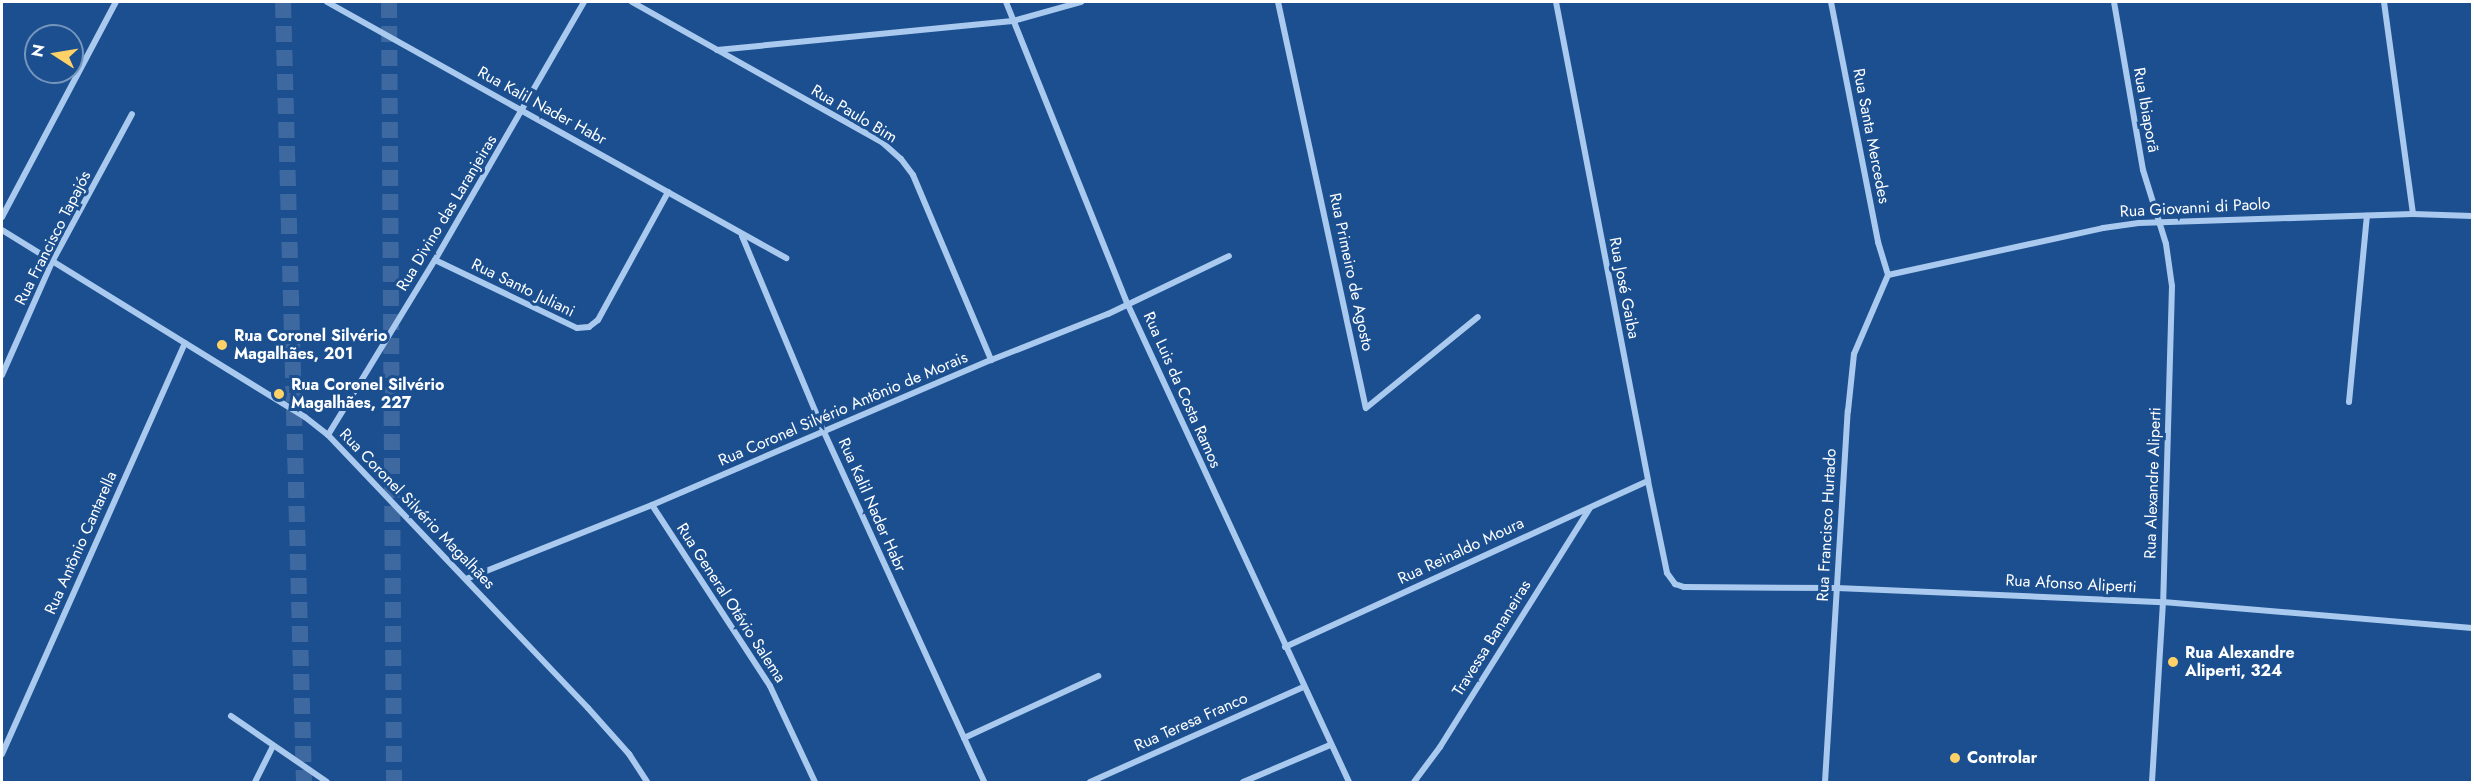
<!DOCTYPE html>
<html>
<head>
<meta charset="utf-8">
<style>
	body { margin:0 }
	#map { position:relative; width:2474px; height:784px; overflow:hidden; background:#1b4f8f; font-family:Jost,sans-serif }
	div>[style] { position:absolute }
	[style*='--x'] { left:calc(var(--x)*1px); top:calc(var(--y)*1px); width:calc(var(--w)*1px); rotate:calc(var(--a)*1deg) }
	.trunk-tunnel>* { height:16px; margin-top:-8px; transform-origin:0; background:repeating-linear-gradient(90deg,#3d69a0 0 16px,transparent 0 24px) }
	.minor>* { height:6px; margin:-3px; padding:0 3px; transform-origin:3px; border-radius:3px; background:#a9c9ee }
	.dots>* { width:16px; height:16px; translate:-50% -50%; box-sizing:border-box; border:3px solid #1b4f8f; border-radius:50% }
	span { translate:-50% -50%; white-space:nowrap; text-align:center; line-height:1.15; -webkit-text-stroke:6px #1b4f8f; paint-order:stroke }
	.street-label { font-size:16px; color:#fff }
	.poi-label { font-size:16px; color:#fff; font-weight:700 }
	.left { translate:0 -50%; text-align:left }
	.frame { position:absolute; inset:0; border:3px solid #fff; pointer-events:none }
	.north { position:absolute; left:24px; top:24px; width:60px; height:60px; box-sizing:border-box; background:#1b4f8f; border:2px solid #7695bc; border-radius:50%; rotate:282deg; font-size:16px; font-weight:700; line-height:24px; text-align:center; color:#fff }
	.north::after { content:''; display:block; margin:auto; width:21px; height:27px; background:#ffd166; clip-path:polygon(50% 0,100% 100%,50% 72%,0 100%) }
</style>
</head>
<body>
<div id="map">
	<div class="trunk-tunnel">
		<div style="--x:283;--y:2;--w:780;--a:88.46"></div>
		<div style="--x:389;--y:2;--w:780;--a:89.63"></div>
	</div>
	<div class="minor">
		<div style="--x:327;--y:2;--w:526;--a:29.15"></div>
		<div style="--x:632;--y:2;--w:288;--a:29.3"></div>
		<div style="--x:883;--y:143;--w:24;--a:42"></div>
		<div style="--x:901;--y:159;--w:20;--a:53"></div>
		<div style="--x:913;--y:175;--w:201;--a:67.1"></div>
		<div style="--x:1006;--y:2;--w:327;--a:68.1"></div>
		<div style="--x:1128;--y:305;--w:526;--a:65.14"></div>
		<div style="--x:1278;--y:2;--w:415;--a:77.8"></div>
		<div style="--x:1366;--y:408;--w:144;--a:-39.1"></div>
		<div style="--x:1556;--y:2;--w:488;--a:79.1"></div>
		<div style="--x:1648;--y:481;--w:94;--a:78.3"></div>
		<div style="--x:1667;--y:573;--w:14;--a:54"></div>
		<div style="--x:1675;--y:584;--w:9;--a:18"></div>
		<div style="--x:1684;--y:587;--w:153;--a:0.4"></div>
		<div style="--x:1837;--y:588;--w:326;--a:2.5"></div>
		<div style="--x:2163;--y:602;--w:310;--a:4.8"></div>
		<div style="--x:1831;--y:2;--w:245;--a:78.9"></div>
		<div style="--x:1878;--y:242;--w:34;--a:73"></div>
		<div style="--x:2114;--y:2;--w:170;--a:80.2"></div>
		<div style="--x:2143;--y:170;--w:77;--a:72.7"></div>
		<div style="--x:2166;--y:244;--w:42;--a:81.9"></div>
		<div style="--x:2172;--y:286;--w:316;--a:91.6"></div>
		<div style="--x:2163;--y:602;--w:180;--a:93.5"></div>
		<div style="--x:2384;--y:2;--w:214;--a:82.2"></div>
		<div style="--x:717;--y:50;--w:297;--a:-5.6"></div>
		<div style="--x:1013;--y:21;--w:71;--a:-15.6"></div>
		<div style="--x:2;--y:217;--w:243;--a:-62.1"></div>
		<div style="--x:2;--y:230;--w:356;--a:31.7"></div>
		<div style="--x:305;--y:417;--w:29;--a:38"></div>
		<div style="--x:328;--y:435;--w:377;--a:46.4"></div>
		<div style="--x:588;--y:708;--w:62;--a:48.3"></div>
		<div style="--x:629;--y:754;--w:33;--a:57"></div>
		<div style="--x:742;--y:236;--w:212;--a:67.3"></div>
		<div style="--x:824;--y:432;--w:385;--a:65.4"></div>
		<div style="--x:435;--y:260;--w:157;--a:25.6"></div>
		<div style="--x:577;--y:328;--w:12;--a:-5"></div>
		<div style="--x:589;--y:327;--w:11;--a:-38"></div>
		<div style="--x:598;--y:320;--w:146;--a:-61.3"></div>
		<div style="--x:1888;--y:275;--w:220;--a:-12.3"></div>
		<div style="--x:2103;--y:228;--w:36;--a:-8"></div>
		<div style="--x:2139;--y:223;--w:274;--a:-1.9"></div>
		<div style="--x:2413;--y:214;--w:59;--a:1.9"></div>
		<div style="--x:2;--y:375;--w:124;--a:-66.1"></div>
		<div style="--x:52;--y:262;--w:168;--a:-61.6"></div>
		<div style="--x:2349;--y:402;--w:187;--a:-84.5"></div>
		<div style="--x:328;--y:435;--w:205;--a:-58.6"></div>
		<div style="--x:435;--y:260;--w:298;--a:-60"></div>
		<div style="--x:652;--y:505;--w:216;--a:56.9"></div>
		<div style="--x:770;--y:686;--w:106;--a:64.9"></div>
		<div style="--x:466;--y:579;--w:200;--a:-21.7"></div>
		<div style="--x:652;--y:505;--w:369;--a:-23.2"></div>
		<div style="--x:991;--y:360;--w:126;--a:-21.5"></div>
		<div style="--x:1108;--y:314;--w:134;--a:-25.6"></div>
		<div style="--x:1285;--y:647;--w:399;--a:-24.6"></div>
		<div style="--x:231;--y:716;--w:116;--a:34.5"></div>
		<div style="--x:964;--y:738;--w:148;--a:-24.8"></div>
		<div style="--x:2;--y:754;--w:450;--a:-66"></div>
		<div style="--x:255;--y:782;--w:40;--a:-63.4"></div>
		<div style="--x:1090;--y:782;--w:233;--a:-24"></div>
		<div style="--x:1243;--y:782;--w:95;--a:-23"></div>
		<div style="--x:1414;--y:782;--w:44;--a:-53.4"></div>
		<div style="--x:1440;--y:747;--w:282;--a:-57.9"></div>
		<div style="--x:1825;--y:782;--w:372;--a:-86.5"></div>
		<div style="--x:1848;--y:411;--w:57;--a:-84"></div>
		<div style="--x:1854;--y:354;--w:86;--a:-66.7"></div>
	</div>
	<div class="dots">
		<div style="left:222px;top:345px;background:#ffd166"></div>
		<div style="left:279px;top:394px;background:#ffd166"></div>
		<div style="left:2173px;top:662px;background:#ffd166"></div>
		<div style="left:1955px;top:758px;background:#ffd166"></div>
	</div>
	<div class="street-label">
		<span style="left:542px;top:106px;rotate:29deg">Rua Kalil Nader Habr</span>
		<span style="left:2146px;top:110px;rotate:80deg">Rua Ibiaporã</span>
		<span style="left:854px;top:114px;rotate:31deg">Rua Paulo Bim</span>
		<span style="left:1871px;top:136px;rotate:79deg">Rua Santa Mercedes</span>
		<span style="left:2195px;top:208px;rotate:-3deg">Rua Giovanni di Paolo</span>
		<span style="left:447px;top:213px;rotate:-59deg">Rua Divino das Laranjeiras</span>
		<span style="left:53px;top:238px;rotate:-63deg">Rua Francisco Tapajós</span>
		<span style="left:1351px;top:272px;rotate:78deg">Rua Primeiro de Agosto</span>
		<span style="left:523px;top:288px;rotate:26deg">Rua Santo Juliani</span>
		<span style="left:1624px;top:288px;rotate:79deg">Rua José Gaiba</span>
		<span style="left:1182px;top:390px;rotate:66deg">Rua Luis da Costa Ramos</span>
		<span style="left:843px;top:409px;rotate:-23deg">Rua Coronel Silvério Antônio de Morais</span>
		<span style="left:2153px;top:483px;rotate:-88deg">Rua Alexandre Aliperti</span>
		<span style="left:872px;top:505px;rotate:66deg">Rua Kalil Nader Habr</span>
		<span style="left:417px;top:509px;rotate:46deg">Rua Coronel Silvério Magalhães</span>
		<span style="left:1827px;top:525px;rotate:-87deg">Rua Francisco Hurtado</span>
		<span style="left:81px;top:543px;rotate:-66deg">Rua Antônio Cantarella</span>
		<span style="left:1461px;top:551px;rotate:-25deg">Rua Reinaldo Moura</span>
		<span style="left:2071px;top:584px;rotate:3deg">Rua Afonso Aliperti</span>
		<span style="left:731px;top:603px;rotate:57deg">Rua General Otávio Salema</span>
		<span style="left:1492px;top:638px;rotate:-58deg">Travessa Bananeiras</span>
		<span style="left:1191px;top:722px;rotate:-24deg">Rua Teresa Franco</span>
	</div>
	<div class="poi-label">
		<span class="left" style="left:234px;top:345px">Rua Coronel Silvério<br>Magalhães, 201</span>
		<span class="left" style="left:291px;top:394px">Rua Coronel Silvério<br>Magalhães, 227</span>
		<span class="left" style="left:2185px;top:662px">Rua Alexandre<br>Aliperti, 324</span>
		<span class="left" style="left:1967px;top:758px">Controlar</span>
	</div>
	<div class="frame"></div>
	<div class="north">N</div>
</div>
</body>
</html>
